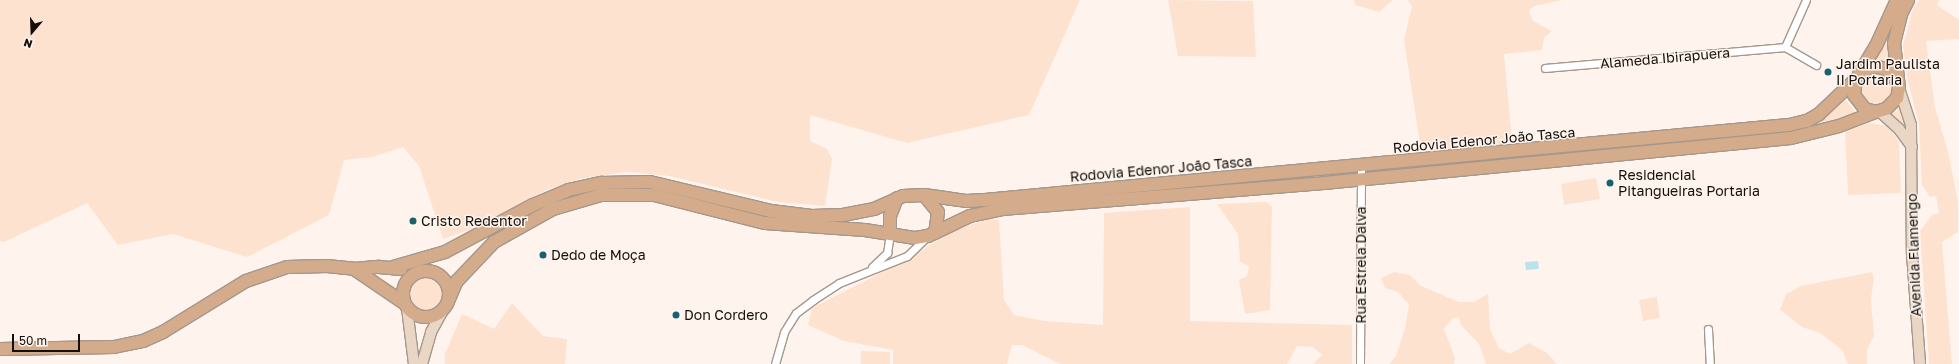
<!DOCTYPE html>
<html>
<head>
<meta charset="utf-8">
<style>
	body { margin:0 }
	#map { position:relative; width:1959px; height:364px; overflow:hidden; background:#fef4ed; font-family:"Golos Text",sans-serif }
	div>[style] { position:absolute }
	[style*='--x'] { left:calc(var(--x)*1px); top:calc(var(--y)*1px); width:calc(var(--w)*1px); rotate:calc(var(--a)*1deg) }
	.green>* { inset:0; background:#fde3cf }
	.round { border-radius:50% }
	.water>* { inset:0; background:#bce3ea }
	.roads { filter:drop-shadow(1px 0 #a5978c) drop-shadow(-1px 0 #a5978c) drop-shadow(0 1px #a5978c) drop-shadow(0 -1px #a5978c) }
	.street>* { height:7px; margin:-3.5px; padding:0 3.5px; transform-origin:3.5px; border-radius:3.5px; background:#fff }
	.secondary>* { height:10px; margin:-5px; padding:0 5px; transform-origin:5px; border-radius:5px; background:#ead6c5 }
	.primary>* { height:12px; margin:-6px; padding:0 6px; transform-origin:6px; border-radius:6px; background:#d4ac8b }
	.primary>.ring { margin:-6px; padding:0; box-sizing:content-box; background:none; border:12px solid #d4ac8b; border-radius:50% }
	.dots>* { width:11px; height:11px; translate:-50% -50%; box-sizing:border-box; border:2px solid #fef4ed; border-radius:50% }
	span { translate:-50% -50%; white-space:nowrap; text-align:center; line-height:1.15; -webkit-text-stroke:3px #fef4ed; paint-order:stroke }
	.street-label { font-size:14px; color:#140f0b }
	.poi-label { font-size:14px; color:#140f0b }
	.left { translate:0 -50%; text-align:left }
	.north { position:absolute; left:12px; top:12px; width:40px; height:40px; -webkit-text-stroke:3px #fef4ed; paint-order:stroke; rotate:199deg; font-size:11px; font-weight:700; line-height:16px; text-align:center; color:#140f0b }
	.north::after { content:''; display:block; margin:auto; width:14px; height:18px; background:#140f0b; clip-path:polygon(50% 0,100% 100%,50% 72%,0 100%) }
	.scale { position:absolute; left:12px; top:334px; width:68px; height:18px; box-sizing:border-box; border:2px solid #140f0b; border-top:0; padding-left:5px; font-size:12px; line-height:14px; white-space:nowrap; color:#140f0b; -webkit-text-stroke:3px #fef4ed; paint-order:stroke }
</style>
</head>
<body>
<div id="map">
	<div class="green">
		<div style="clip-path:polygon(0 0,1080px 0,1029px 115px,907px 143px,810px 115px,810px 141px,827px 149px,832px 159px,825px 206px,778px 202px,669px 176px,627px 172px,579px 179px,546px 190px,483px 225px,443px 239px,419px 166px,403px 147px,372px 157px,344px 160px,329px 215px,247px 257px,173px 234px,118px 245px,87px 203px,4px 242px,0 241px)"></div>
		<div style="clip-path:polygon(1168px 0,1253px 1px,1256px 57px,1178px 56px)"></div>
		<div style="clip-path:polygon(1354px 0,1393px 0,1379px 12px,1355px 5px)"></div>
		<div style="clip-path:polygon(1407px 0,1562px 0,1534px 6px,1529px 11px,1533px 21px,1552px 31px,1544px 38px,1542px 50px,1504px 54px,1512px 140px,1503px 145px,1457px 150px,1434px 151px,1420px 144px,1404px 40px,1412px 6px)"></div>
		<div style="clip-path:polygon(1902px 0,1889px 40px,1889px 62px,1875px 59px)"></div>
		<div style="clip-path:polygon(1919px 0,1939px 0,1937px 5px,1959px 20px,1959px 39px,1926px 41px,1935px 107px,1948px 152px,1958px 202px,1958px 232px,1942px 242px,1952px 364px,1929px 364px,1920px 231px,1932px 215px,1939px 213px,1936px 196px,1930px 197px,1922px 185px,1919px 124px,1907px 78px,1903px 45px,1913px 9px)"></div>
		<div class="round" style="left:1859px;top:72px;width:34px;height:34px"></div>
		<div style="clip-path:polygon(1845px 99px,1856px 113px,1811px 129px,1703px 141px,1702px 138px,1810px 126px,1826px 118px)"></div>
		<div style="clip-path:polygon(1901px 104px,1904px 117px,1905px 125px,1889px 114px,1896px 112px)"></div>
		<div style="clip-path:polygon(1870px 123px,1888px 126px,1899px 142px,1901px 193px,1848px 195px,1845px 131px)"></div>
		<div style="clip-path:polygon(1596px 178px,1600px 199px,1564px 205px,1561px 184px)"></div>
		<div style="clip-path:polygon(1267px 202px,1272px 207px,1270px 310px,1245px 314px,1239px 280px,1247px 276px,1249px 266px,1240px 262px,1238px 234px,1217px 204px)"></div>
		<div style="clip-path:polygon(1190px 207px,1190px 321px,1352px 325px,1352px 364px,1313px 364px,1322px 355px,1313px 347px,1297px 346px,1287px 364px,1060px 364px,1022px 345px,1012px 345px,1007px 364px,893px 364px,893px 350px,844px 341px,808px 325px,812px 308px,910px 258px,950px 232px,987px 219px,999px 220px,1004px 300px,1014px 315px,1045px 321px,1103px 325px,1104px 213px)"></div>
		<div style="clip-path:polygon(1394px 272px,1410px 275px,1421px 286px,1459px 302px,1474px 302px,1488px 294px,1490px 329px,1499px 348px,1510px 354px,1529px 343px,1547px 353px,1557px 364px,1486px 364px,1479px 344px,1461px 325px,1459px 317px,1453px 318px,1444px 329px,1455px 358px,1454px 364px,1389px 364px,1396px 356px,1405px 328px,1409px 305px,1398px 292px,1385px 288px,1381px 278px)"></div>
		<div style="clip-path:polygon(1872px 272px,1874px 278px,1871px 299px,1874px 336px,1867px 350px,1867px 364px,1848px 364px,1842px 350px,1820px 333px,1802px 327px,1780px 310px,1786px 294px,1801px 286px)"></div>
		<div class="round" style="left:408px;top:276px;width:36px;height:36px"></div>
		<div style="clip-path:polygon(1657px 297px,1660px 318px,1643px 321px,1639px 300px)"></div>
		<div style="clip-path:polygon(512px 303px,543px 336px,567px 339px,565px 364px,445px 364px,445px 354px,462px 314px,494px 329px)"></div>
		<div style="clip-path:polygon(861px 351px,890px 352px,890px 364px,861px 364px)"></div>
	</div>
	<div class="water">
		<div style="clip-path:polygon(1538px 261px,1539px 269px,1526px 270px,1525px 262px)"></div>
	</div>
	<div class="roads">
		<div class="street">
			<div style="--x:1785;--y:47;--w:51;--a:-65.9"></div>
			<div style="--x:1785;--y:47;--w:36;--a:30"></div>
			<div style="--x:1545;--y:68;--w:241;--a:-5"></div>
			<div style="--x:872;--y:267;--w:21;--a:-43"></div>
			<div style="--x:887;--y:253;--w:20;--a:-81"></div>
			<div style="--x:1708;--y:329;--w:35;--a:87"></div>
			<div style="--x:775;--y:364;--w:33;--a:-74"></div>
			<div style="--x:784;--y:332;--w:22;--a:-58"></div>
			<div style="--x:796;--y:313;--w:21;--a:-37"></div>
			<div style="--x:813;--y:300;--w:31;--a:-33"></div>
			<div style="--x:839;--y:283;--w:73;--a:-21.7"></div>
			<div style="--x:907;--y:256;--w:29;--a:-44"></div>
			<div style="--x:1360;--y:364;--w:198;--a:-89.7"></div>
		</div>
		<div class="secondary">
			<div style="--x:1899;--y:88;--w:39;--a:72"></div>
			<div style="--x:1911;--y:125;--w:129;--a:89.6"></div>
			<div style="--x:1912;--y:254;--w:110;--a:85.8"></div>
			<div style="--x:1879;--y:111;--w:27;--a:42"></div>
			<div style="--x:1899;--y:129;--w:22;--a:54"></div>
			<div style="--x:407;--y:308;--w:56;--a:82.9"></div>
			<div style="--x:422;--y:364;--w:33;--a:-74"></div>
			<div style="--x:431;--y:332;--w:25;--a:-61"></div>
		</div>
		<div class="primary">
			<div style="--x:1859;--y:74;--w:33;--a:-59"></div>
			<div style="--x:1876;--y:46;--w:51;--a:-65.5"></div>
			<div style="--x:1898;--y:83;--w:16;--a:-128"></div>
			<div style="--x:1888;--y:70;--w:10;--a:-163"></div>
			<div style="--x:1878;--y:67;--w:10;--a:174"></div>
			<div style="--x:1868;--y:68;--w:16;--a:137"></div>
			<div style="--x:1856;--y:79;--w:16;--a:97"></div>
			<div style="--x:1854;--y:95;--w:18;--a:52"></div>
			<div style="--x:1865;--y:109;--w:11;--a:15"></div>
			<div style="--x:1876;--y:112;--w:10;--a:-17"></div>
			<div style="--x:1886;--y:109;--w:16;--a:-45"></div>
			<div style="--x:1897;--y:98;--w:10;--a:-79"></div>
			<div style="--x:1899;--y:88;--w:45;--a:-96.3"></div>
			<div style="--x:1894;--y:43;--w:30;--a:-76"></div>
			<div style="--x:1901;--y:14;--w:16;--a:-63"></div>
			<div style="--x:924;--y:195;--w:22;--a:51"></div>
			<div style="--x:938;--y:212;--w:21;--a:98"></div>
			<div style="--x:890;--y:233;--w:17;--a:-90"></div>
			<div style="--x:890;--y:216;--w:19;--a:-69"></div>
			<div style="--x:393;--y:267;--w:54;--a:-16.1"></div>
			<div style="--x:445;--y:252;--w:100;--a:-28.1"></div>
			<div style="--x:533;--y:205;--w:38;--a:-23"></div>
			<div style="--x:568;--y:190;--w:35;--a:-12"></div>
			<div style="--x:602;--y:183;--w:48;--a:-1.2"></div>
			<div style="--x:650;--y:182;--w:124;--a:13.5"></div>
			<div style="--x:771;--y:211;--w:41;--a:7"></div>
			<div style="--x:812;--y:216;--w:31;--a:-2"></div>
			<div style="--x:843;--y:215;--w:32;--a:-11"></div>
			<div style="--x:874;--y:209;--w:32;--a:-24"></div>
			<div style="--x:903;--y:196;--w:21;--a:-3"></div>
			<div style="--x:924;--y:195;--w:42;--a:8.1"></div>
			<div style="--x:966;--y:201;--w:19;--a:-3"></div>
			<div style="--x:985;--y:200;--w:807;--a:-5.33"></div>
			<div style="--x:1789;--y:125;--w:18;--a:-13"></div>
			<div style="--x:1807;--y:121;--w:14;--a:-30"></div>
			<div style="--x:1819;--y:114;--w:51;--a:-43.4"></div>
			<div style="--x:354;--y:269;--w:25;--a:-5"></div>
			<div style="--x:379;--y:267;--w:22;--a:5"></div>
			<div class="ring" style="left:403px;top:271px;width:34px;height:34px"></div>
			<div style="--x:447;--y:304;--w:25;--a:-67"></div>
			<div style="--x:457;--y:281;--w:54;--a:-46.5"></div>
			<div style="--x:494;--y:242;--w:68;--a:-29.2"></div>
			<div style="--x:553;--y:209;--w:50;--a:-16.3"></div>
			<div style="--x:601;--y:195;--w:53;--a:0"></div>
			<div style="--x:654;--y:195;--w:114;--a:14.2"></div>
			<div style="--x:765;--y:223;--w:100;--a:4"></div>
			<div style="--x:865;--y:230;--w:51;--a:9.1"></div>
			<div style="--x:915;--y:238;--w:13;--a:-9"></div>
			<div style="--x:928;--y:236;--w:47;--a:-25.5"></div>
			<div style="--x:970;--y:216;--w:33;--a:-12"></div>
			<div style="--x:1002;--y:209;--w:323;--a:-4.6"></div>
			<div style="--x:1324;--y:183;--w:469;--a:-5.5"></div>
			<div style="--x:1791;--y:138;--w:49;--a:-14"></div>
			<div style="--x:1839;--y:126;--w:40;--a:-21"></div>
			<div style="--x:0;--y:349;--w:114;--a:-1"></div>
			<div style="--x:114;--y:347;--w:30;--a:-12"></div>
			<div style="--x:143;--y:341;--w:22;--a:-24"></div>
			<div style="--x:163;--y:332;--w:97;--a:-31.6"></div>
			<div style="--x:246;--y:281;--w:43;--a:-18.9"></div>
			<div style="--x:287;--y:267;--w:40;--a:-1.4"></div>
			<div style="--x:327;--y:266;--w:27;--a:6"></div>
			<div style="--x:354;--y:269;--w:60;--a:34.2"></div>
		</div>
	</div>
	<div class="dots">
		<div style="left:1828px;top:72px;background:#16626e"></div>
		<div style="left:1610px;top:183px;background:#16626e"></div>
		<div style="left:413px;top:221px;background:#16626e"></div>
		<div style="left:543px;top:255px;background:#16626e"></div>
		<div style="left:676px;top:315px;background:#16626e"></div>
	</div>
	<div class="street-label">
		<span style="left:1665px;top:58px;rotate:-5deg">Alameda Ibirapuera</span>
		<span style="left:1484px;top:140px;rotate:-5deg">Rodovia Edenor João Tasca</span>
		<span style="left:1161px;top:169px;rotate:-5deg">Rodovia Edenor João Tasca</span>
		<span style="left:1914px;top:255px;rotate:-92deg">Avenida Flamengo</span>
		<span style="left:1361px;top:265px;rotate:-90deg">Rua Estrela Dalva</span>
	</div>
	<div class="poi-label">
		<span class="left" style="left:1836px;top:72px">Jardim Paulista<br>II Portaria</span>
		<span class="left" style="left:1618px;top:183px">Residencial<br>Pitangueiras Portaria</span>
		<span class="left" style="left:421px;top:221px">Cristo Redentor</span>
		<span class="left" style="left:551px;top:255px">Dedo de Moça</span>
		<span class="left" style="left:684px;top:315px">Don Cordero</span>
	</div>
	<div class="north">N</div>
	<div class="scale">50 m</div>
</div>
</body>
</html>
